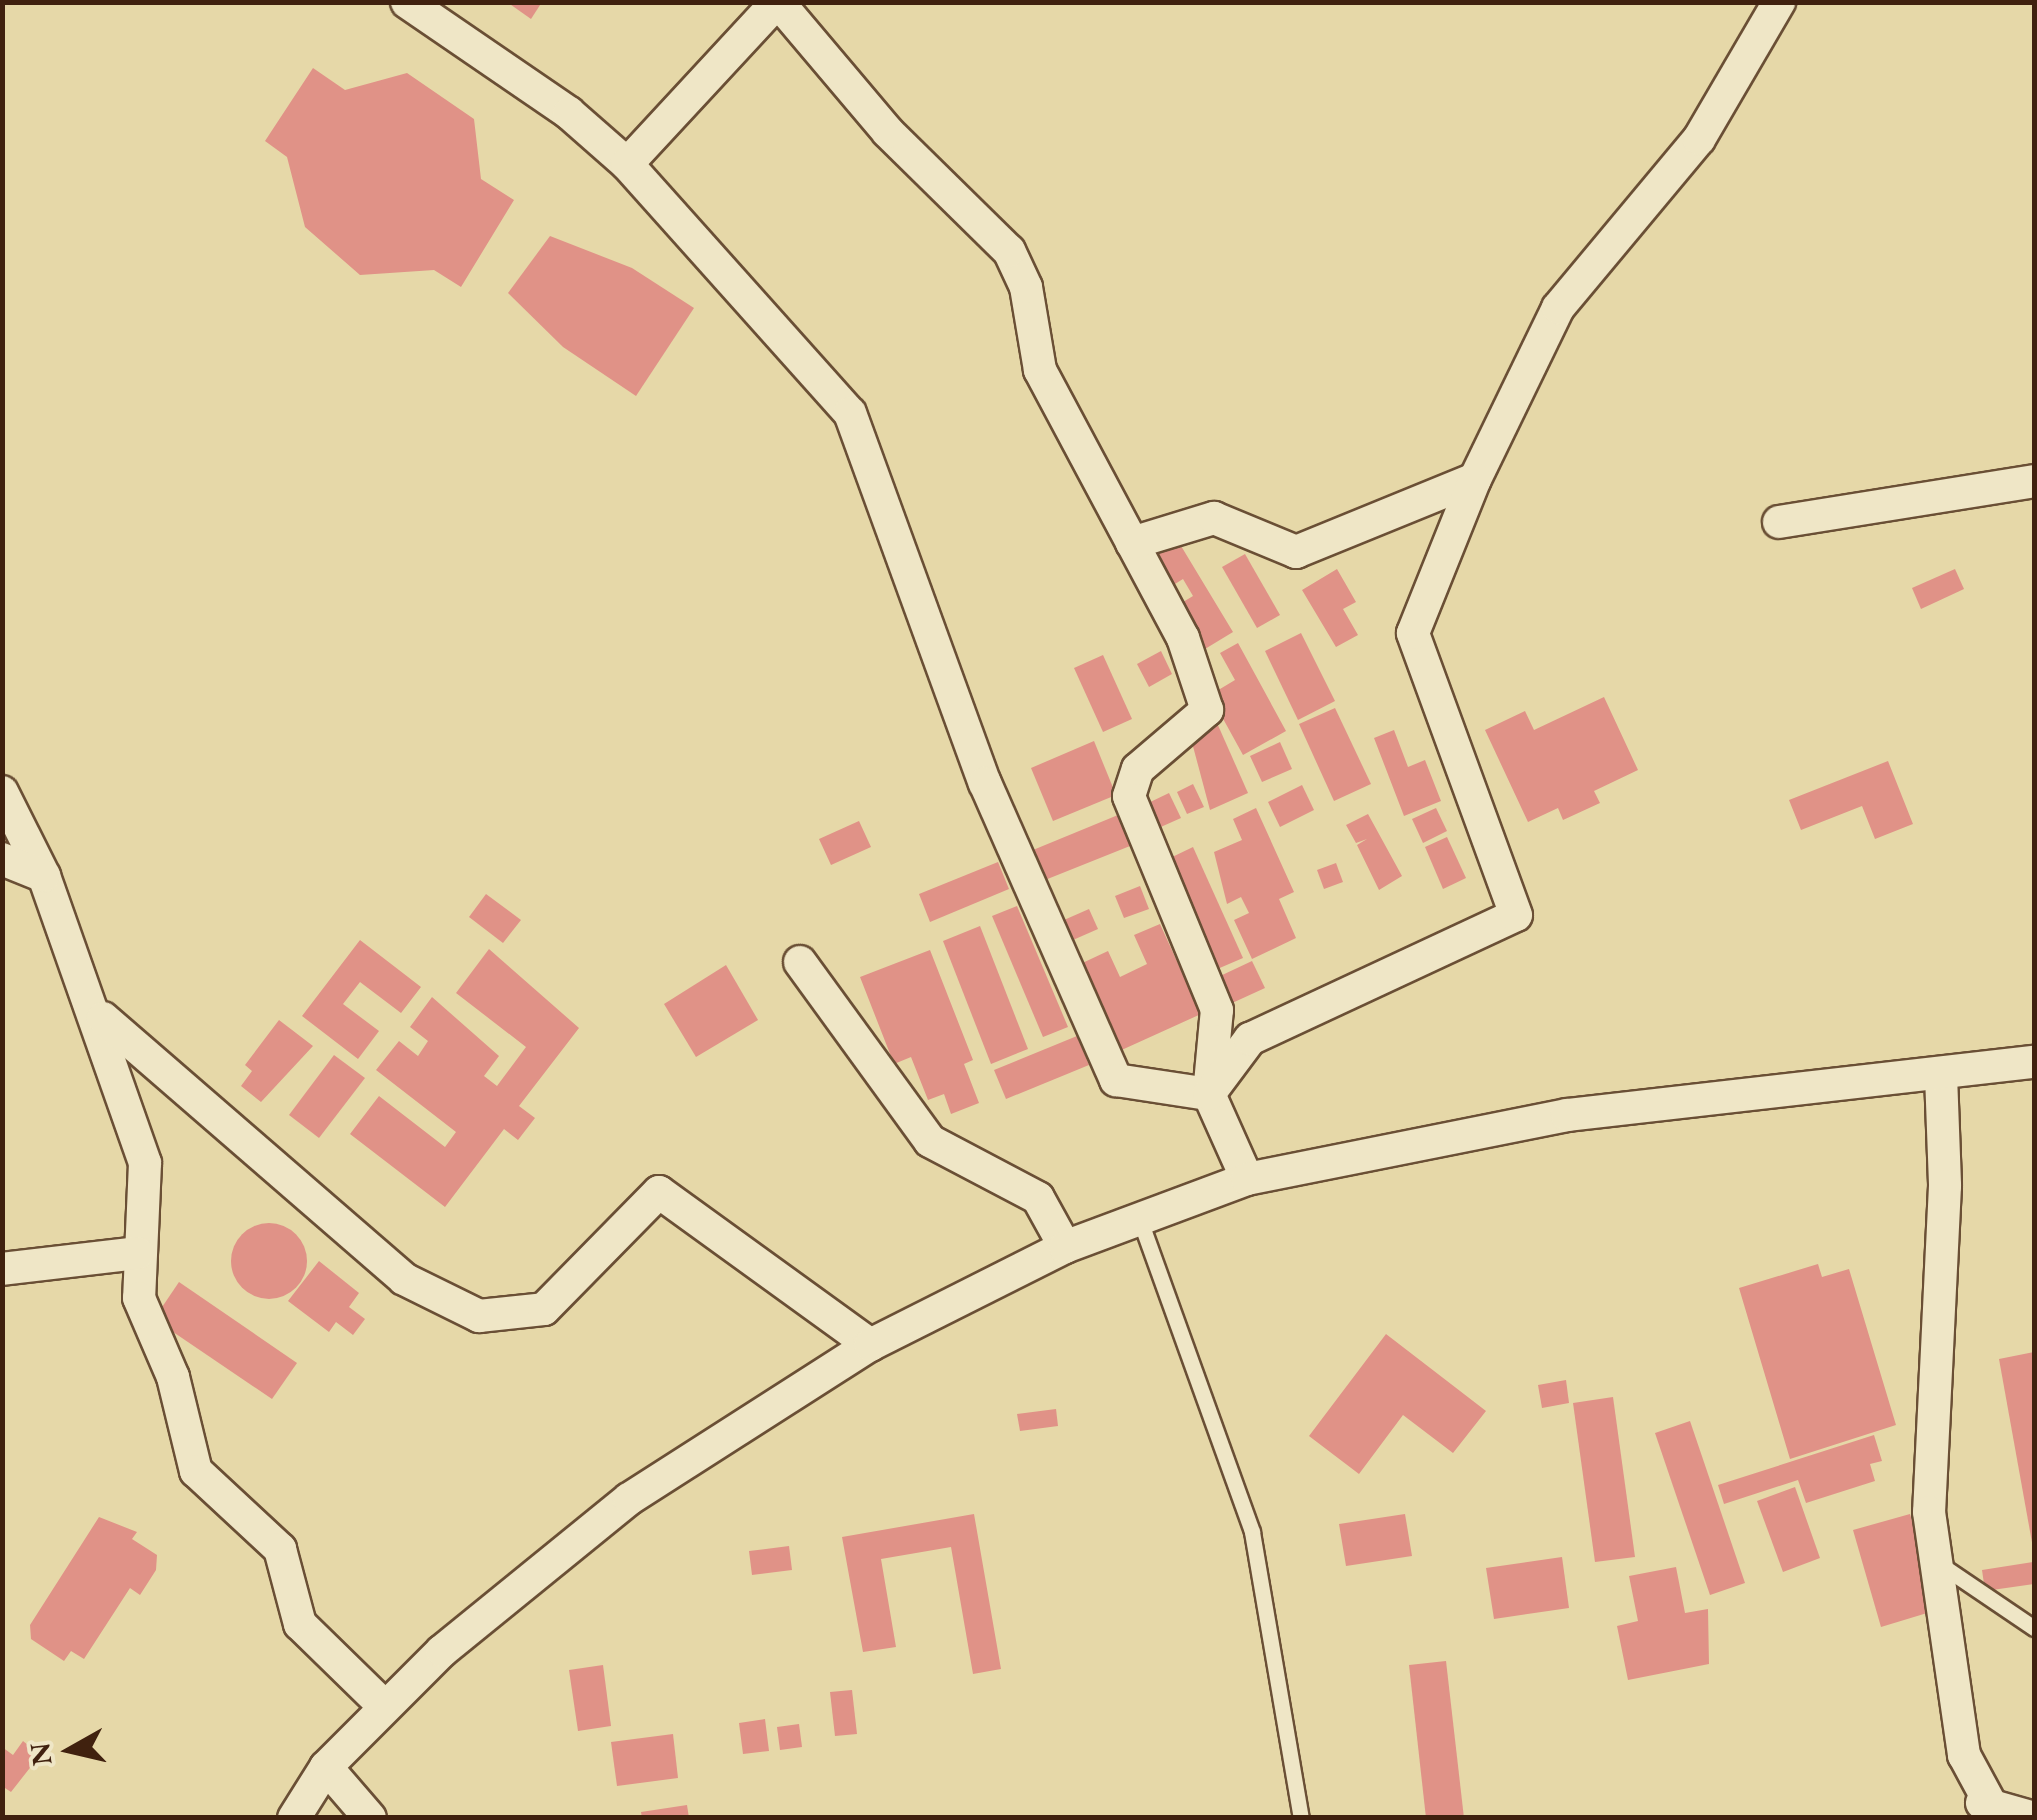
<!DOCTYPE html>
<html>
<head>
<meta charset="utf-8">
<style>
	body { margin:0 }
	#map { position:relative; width:2037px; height:1820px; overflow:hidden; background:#e6d8a8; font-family:"EB Garamond",serif }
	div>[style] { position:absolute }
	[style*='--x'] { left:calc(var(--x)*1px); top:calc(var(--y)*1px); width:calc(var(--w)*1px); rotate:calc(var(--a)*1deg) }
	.building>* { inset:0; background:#e09287 }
	.round { border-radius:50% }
	.roads { filter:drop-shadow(2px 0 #6a4f35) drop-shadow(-2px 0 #6a4f35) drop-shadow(0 2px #6a4f35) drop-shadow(0 -2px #6a4f35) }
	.lane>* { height:15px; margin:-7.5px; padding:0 7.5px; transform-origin:7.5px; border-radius:7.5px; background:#efe6c6 }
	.street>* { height:32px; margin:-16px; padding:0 16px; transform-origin:16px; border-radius:16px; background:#efe6c6 }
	span { translate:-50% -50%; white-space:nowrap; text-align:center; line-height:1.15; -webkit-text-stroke:8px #efe6c6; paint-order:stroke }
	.frame { position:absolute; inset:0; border:5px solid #40210f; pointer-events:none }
	.north { position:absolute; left:20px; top:1700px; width:100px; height:100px; -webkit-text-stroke:8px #efe6c6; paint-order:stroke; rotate:262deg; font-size:28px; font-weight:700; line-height:40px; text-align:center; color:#40210f }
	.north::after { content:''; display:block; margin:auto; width:35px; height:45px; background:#40210f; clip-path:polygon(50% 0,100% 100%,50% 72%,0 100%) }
</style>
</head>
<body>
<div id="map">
	<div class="building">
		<div style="clip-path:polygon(507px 2px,542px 2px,531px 19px)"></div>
		<div style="clip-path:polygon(313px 68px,345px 90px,407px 73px,474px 119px,481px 179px,514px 200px,461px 287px,434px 270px,360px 275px,305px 227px,287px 157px,265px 141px)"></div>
		<div style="clip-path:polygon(550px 236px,632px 268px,694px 308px,636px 396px,563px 347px,508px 293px)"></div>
		<div style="clip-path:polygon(1172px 531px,1233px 632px,1205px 649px,1178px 605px,1193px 596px,1183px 579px,1162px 592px,1137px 552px)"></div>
		<div style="clip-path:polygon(1245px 554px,1280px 615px,1257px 628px,1222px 567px)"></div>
		<div style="clip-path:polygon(1337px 569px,1356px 602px,1343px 609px,1358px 635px,1336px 647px,1302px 590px)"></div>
		<div style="clip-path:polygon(1955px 569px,1964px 589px,1921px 609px,1912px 588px)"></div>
		<div style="clip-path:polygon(1301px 633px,1335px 701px,1298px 720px,1265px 651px)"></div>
		<div style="clip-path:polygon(1238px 643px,1286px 731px,1243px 755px,1210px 695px,1235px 680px,1220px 653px)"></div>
		<div style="clip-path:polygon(1161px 651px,1172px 674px,1149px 687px,1137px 664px)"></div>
		<div style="clip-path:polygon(1103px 655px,1132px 719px,1103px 732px,1074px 668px)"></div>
		<div style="clip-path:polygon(1604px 697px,1638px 770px,1594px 791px,1600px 803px,1563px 820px,1558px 808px,1528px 822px,1485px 730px,1525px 711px,1534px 730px)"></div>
		<div style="clip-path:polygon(1335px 708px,1371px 784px,1334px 801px,1299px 724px)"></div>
		<div style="clip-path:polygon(1217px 723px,1248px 793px,1210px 810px,1190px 735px)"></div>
		<div style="clip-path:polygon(1394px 730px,1408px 767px,1425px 760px,1441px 801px,1404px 816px,1374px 738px)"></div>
		<div style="clip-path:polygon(1094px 741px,1116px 795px,1053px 821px,1031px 768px)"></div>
		<div style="clip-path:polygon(1280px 742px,1292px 769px,1262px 782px,1250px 756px)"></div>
		<div style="clip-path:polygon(1888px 761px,1913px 824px,1875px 839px,1862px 806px,1801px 830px,1789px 800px)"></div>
		<div style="clip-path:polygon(1193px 784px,1204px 807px,1187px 814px,1177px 792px)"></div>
		<div style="clip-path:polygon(1302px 785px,1314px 810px,1280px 827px,1268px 802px)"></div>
		<div style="clip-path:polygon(1169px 793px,1181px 818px,1154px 830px,1142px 806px)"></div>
		<div style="clip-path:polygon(1256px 808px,1294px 892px,1279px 899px,1296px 938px,1252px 959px,1234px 920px,1249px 913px,1241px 897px,1227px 904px,1214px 852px,1242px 840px,1233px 819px)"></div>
		<div style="clip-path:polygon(1436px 808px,1447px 831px,1423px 843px,1412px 819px)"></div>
		<div style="clip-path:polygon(1368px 814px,1402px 876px,1379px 890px,1357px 845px,1367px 839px,1356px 843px,1346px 825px)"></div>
		<div style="clip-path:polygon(1118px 815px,1130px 846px,1045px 880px,1033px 850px)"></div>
		<div style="clip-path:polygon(859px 821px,871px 847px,831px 865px,819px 839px)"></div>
		<div style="clip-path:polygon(1447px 837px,1466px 878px,1443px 889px,1425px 847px)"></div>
		<div style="clip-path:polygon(1193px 847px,1243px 958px,1215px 970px,1166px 860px)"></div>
		<div style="clip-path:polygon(998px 862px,1009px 889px,930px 922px,919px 894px)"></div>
		<div style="clip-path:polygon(1336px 863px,1343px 882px,1324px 889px,1317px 870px)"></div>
		<div style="clip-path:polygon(1140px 886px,1149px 909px,1124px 918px,1115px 896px)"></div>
		<div style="clip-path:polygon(486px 894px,521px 920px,503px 943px,469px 917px)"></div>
		<div style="clip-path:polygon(1017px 906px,1068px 1027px,1043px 1037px,992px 916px)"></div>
		<div style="clip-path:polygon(1089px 909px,1098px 929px,1073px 940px,1064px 920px)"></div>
		<div style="clip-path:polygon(1160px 924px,1201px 1014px,1115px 1053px,1076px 966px,1108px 951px,1120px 977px,1147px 964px,1134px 935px)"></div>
		<div style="clip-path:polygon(980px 926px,1028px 1049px,991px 1064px,943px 941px)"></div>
		<div style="clip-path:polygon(360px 940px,421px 987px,401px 1013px,360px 982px,343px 1004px,379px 1031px,358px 1059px,302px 1016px)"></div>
		<div style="clip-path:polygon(489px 949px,579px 1028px,519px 1106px,535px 1118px,518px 1140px,504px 1129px,445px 1207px,350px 1134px,379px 1096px,445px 1147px,456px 1132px,376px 1070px,399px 1041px,418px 1056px,428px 1041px,410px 1027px,432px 997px,499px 1056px,484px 1076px,497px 1086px,526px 1047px,456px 993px)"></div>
		<div style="clip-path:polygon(930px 950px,973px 1060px,964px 1064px,979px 1103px,951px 1114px,944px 1094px,928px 1100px,911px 1057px,894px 1064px,860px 977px)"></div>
		<div style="clip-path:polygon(1252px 961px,1265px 988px,1230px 1004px,1218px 977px)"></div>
		<div style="clip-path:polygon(726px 965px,758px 1020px,696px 1057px,664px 1004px)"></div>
		<div style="clip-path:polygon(279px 1020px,313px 1046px,261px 1102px,241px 1086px,252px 1071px,245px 1065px)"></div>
		<div style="clip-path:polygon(1077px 1036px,1089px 1065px,1006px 1099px,994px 1070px)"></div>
		<div style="clip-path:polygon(334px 1055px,365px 1078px,319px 1138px,289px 1115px)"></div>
		<div class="round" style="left:231px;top:1223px;width:76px;height:76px"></div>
		<div style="clip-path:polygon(319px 1261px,359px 1293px,349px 1307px,365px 1319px,353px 1335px,336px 1322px,329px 1332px,288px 1301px)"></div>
		<div style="clip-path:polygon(1818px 1264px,1822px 1277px,1849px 1269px,1896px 1425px,1790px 1459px,1739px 1288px)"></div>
		<div style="clip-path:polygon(179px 1282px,297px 1363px,272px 1399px,154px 1319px)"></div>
		<div style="clip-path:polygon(1386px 1334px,1486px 1411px,1453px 1453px,1403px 1415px,1359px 1474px,1309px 1436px)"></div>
		<div style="clip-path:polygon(2034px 1352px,2034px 1548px,2033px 1548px,1999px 1359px)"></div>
		<div style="clip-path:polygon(1566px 1380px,1569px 1403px,1542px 1408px,1538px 1385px)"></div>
		<div style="clip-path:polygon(1613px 1397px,1635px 1557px,1595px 1562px,1573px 1403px)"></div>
		<div style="clip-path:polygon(1056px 1409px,1058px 1426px,1020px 1431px,1017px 1414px)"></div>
		<div style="clip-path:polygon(1690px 1421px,1745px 1583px,1710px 1595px,1655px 1433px)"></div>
		<div style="clip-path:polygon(1874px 1435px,1882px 1461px,1870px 1464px,1875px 1481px,1806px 1503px,1798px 1480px,1724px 1504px,1718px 1485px)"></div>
		<div style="clip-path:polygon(1795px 1487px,1820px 1558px,1783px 1572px,1757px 1501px)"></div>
		<div style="clip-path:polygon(974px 1514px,1001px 1669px,973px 1674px,951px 1547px,881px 1559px,896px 1647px,863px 1652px,842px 1537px)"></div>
		<div style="clip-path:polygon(1405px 1514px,1412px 1556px,1346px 1566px,1339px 1524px)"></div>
		<div style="clip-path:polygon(1910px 1514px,1937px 1610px,1881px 1627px,1853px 1530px)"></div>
		<div style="clip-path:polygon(99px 1517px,137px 1532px,132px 1539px,157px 1555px,156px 1570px,140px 1595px,130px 1588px,84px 1659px,71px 1651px,64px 1661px,31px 1639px,30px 1625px)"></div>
		<div style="clip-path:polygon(789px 1546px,792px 1570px,752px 1575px,749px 1551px)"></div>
		<div style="clip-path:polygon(1562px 1557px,1569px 1608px,1494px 1619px,1486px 1568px)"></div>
		<div style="clip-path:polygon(2033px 1562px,2034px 1584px,1985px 1591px,1982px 1570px)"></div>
		<div style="clip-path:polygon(1676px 1567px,1685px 1613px,1708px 1609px,1709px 1664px,1628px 1680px,1617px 1626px,1638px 1621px,1629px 1576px)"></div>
		<div style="clip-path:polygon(1446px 1661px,1464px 1818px,1426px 1818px,1409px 1665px)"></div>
		<div style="clip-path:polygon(603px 1665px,611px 1726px,578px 1731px,569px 1670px)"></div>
		<div style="clip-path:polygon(852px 1690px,857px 1734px,835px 1736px,830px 1692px)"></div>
		<div style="clip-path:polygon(765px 1719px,769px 1751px,743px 1754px,739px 1723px)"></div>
		<div style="clip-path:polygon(799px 1724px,802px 1747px,780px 1750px,777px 1727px)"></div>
		<div style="clip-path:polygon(673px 1734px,678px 1778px,617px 1786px,611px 1742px)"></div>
		<div style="clip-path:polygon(23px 1741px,40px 1755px,11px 1792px,2px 1786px,2px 1747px,13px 1755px)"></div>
		<div style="clip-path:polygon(687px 1805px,689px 1818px,642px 1818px,641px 1812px)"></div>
	</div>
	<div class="roads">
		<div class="lane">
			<div style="--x:1141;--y:1223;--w:328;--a:70.2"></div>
			<div style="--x:1252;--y:1532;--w:290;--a:80.3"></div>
			<div style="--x:1938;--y:1563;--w:116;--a:34.1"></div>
		</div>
		<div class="street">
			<div style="--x:407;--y:2;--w:196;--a:34.4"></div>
			<div style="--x:569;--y:113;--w:77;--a:41.3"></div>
			<div style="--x:627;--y:164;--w:334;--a:48.2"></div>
			<div style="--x:850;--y:413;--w:394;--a:70"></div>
			<div style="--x:985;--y:783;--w:325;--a:66.2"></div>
			<div style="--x:1116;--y:1080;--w:94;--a:8.6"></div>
			<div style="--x:1209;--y:1094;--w:84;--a:-84.6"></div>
			<div style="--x:1217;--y:1010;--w:231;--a:-112.4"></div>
			<div style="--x:1129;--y:796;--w:28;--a:-72"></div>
			<div style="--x:1138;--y:769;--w:91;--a:-40.5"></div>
			<div style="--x:1207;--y:710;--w:76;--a:-108.4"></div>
			<div style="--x:1183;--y:638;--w:304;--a:-118.1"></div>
			<div style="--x:1040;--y:370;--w:84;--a:-99.6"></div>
			<div style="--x:1026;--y:287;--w:40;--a:-115"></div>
			<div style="--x:1009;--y:251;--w:170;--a:-135.5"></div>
			<div style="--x:888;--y:132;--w:170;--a:-130.2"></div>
			<div style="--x:627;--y:164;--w:221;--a:-47.2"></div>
			<div style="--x:1779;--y:522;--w:258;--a:-9.1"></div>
			<div style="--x:1132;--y:543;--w:86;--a:-17"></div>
			<div style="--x:1214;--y:518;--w:89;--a:22.5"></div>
			<div style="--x:1296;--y:552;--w:193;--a:-22.2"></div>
			<div style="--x:1475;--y:479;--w:190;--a:-64.1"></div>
			<div style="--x:1558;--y:308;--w:220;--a:-50.2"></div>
			<div style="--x:1699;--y:139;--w:159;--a:-59.7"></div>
			<div style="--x:2;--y:792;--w:94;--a:63.4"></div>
			<div style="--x:44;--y:876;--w:304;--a:70.6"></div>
			<div style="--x:145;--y:1163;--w:135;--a:92.5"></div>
			<div style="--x:139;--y:1298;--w:86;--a:66.7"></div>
			<div style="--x:173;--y:1377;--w:97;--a:76.3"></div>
			<div style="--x:196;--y:1471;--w:115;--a:42.9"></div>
			<div style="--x:280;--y:1549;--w:78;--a:75.1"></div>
			<div style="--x:300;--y:1624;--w:117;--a:44.3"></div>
			<div style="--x:2;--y:859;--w:45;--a:22"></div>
			<div style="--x:800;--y:962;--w:221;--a:54"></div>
			<div style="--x:930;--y:1141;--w:122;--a:27.8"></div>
			<div style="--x:1038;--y:1198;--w:56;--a:61.1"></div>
			<div style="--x:103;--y:1018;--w:398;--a:40.9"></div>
			<div style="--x:404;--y:1279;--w:84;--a:26.3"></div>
			<div style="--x:479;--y:1316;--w:65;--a:-6.1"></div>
			<div style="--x:544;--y:1309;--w:164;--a:-45.5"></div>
			<div style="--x:659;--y:1192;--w:261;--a:35.9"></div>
			<div style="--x:1941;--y:1075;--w:111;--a:87.9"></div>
			<div style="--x:1945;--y:1186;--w:326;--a:92.8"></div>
			<div style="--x:1929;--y:1512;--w:246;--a:81.8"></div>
			<div style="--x:1964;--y:1755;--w:72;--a:61.6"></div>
			<div style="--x:1247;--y:1179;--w:93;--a:-114.1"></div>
			<div style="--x:1209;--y:1094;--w:69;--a:-53.3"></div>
			<div style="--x:1250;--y:1039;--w:293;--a:-25"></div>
			<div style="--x:1516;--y:915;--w:300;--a:-110.1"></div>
			<div style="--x:1413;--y:633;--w:166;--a:-68.1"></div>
			<div style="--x:2;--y:1269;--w:137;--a:-6.7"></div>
			<div style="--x:326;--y:1767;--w:67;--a:49.2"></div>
			<div style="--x:1982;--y:1803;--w:54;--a:16.1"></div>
			<div style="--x:294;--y:1818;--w:60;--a:-57.9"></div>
			<div style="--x:326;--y:1767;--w:164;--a:-45"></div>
			<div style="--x:442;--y:1651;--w:241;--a:-39.1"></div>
			<div style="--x:629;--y:1499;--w:286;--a:-32.6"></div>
			<div style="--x:870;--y:1345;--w:218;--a:-26.7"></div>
			<div style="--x:1065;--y:1247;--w:194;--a:-20.5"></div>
			<div style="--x:1247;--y:1179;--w:326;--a:-11.3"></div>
			<div style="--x:1567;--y:1115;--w:470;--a:-6.5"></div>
		</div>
	</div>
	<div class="frame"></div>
	<div class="north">N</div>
</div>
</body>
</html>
